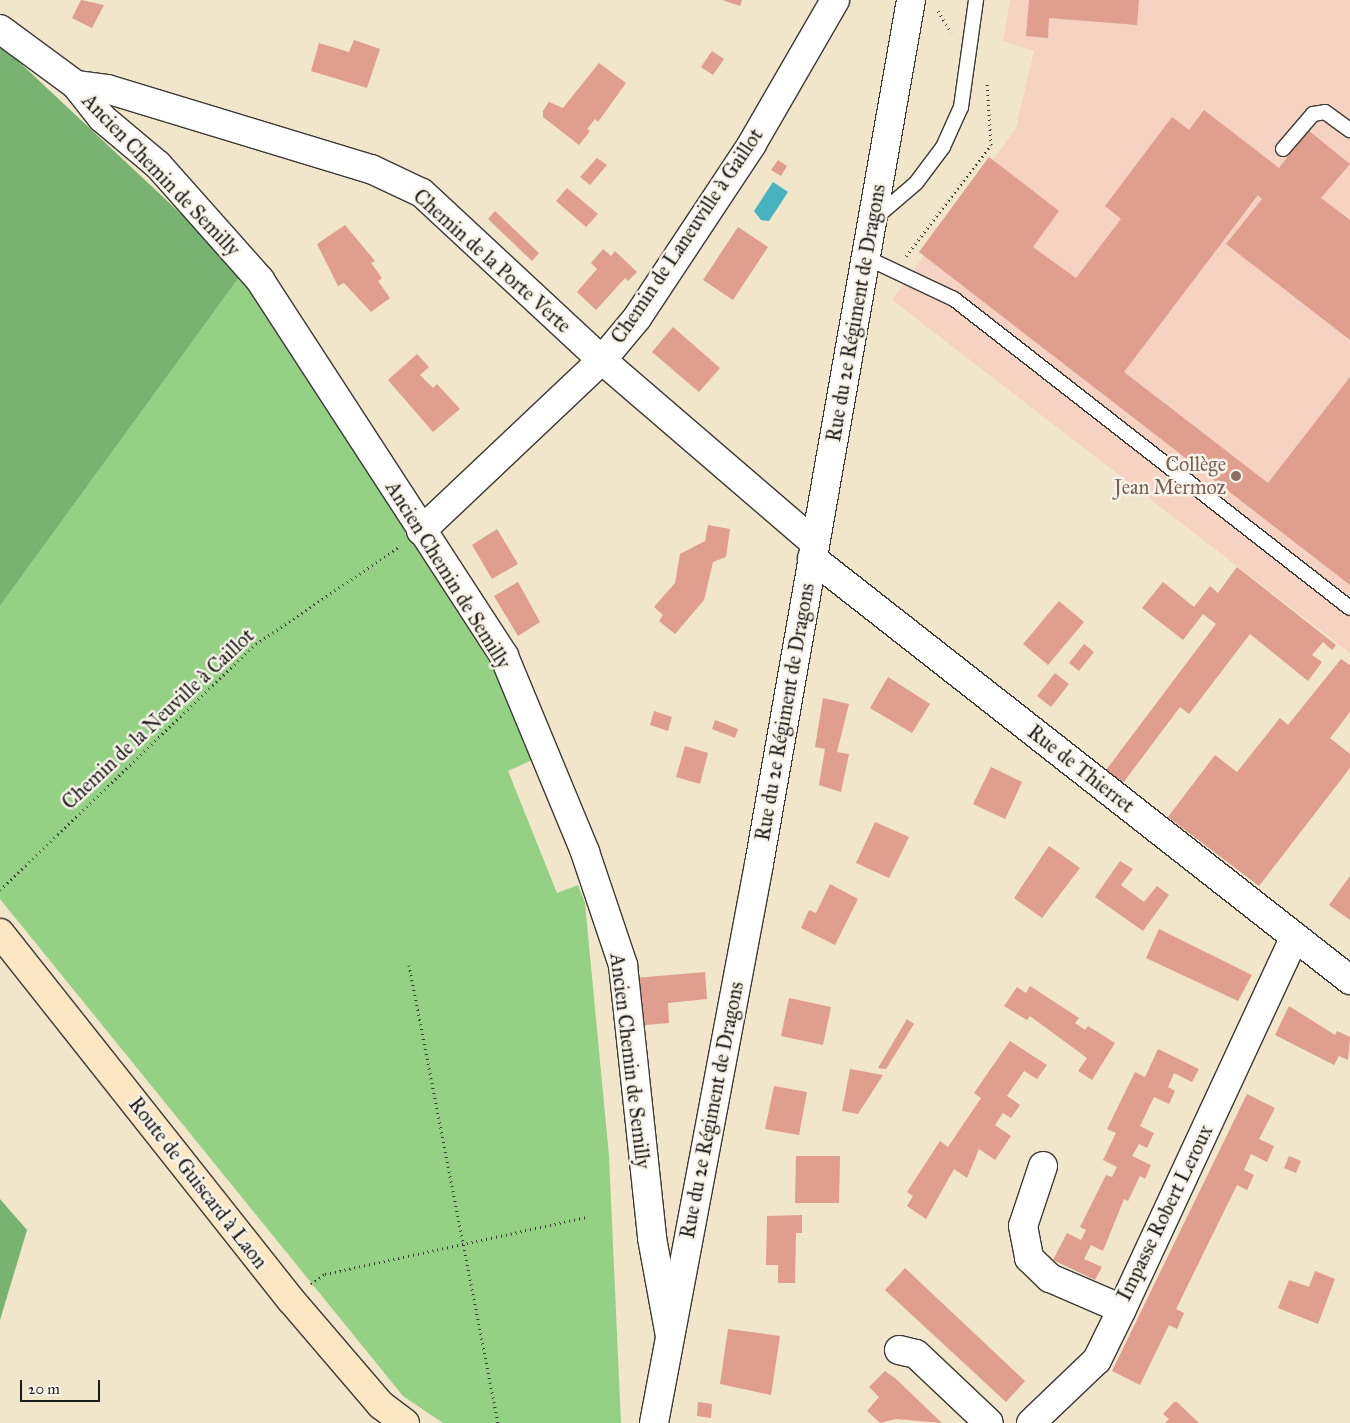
<!DOCTYPE html>
<html>
<head>
<meta charset="utf-8">
<style>
	body { margin:0 }
	#map { position:relative; width:1350px; height:1423px; overflow:hidden; background:#f1e5ca; font-family:"IM FELL Great Primer",serif }
	div>[style] { position:absolute }
	[style*='--x'] { left:calc(var(--x)*1px); top:calc(var(--y)*1px); width:calc(var(--w)*1px); rotate:calc(var(--a)*1deg) }
	.built>* { inset:0; background:#f5d2c2 }
	.green>* { inset:0; background:#95d185 }
	.forest>* { inset:0; background:#78b372 }
	.water>* { inset:0; background:#45b3c0 }
	.building>* { inset:0; background:#df9e8e }
	.path>* { height:3px; margin-top:-1.5px; transform-origin:0; background:repeating-linear-gradient(90deg,#3c3a36 0 1px,transparent 0 5px) }
	.roads { filter:drop-shadow(1px 0 #3c3a36) drop-shadow(-1px 0 #3c3a36) drop-shadow(0 1px #3c3a36) drop-shadow(0 -1px #3c3a36) }
	.service>* { height:14px; margin:-7px; padding:0 7px; transform-origin:7px; border-radius:7px; background:#fff }
	.minor>* { height:28px; margin:-14px; padding:0 14px; transform-origin:14px; border-radius:14px; background:#fff }
	.tertiary>* { height:28px; margin:-14px; padding:0 14px; transform-origin:14px; border-radius:14px; background:#fff }
	.secondary>* { height:28px; margin:-14px; padding:0 14px; transform-origin:14px; border-radius:14px; background:#fbe7c3 }
	.dots>* { width:14px; height:14px; translate:-50% -50%; box-sizing:border-box; border:2px solid #f7f3e8; border-radius:50% }
	span { translate:-50% -50%; white-space:nowrap; text-align:center; line-height:1.15; -webkit-text-stroke:5px #f7f3e8; paint-order:stroke }
	.street-label { font-size:20px; color:#1c1c1c }
	.education-label { font-size:20px; color:#785e54 }
	.right { translate:-100% -50%; text-align:right }
	.scale { position:absolute; left:20px; top:1380px; width:80px; height:22px; box-sizing:border-box; border:2px solid #1c1c1c; border-top:0; padding-left:6px; font-size:15px; line-height:18px; white-space:nowrap; color:#1c1c1c; -webkit-text-stroke:4px #f7f3e8; paint-order:stroke }
</style>
</head>
<body>
<div id="map">
	<div class="built">
		<div style="clip-path:polygon(1010px 0,1350px 0,1350px 653px,892px 300px,1016px 128px,1034px 51px,1003px 41px)"></div>
	</div>
	<div class="green">
		<div style="clip-path:polygon(243px 272px,489px 658px,532px 760px,508px 771px,557px 893px,578px 885px,585px 903px,609px 1156px,621px 1423px,443px 1423px,403px 1396px,0 899px,0 606px)"></div>
	</div>
	<div class="forest">
		<div style="clip-path:polygon(0 44px,243px 272px,0 606px)"></div>
		<div style="clip-path:polygon(0 1199px,27px 1230px,0 1320px)"></div>
	</div>
	<div class="water">
		<div style="clip-path:polygon(773px 182px,788px 192px,769px 221px,761px 220px,754px 211px)"></div>
	</div>
	<div class="building">
		<div style="clip-path:polygon(81px 0,104px 5px,92px 28px,72px 18px)"></div>
		<div style="clip-path:polygon(722px 0,742px 0,740px 6px)"></div>
		<div style="clip-path:polygon(1029px 0,1139px 0,1137px 25px,1049px 18px,1048px 38px,1026px 36px)"></div>
		<div style="clip-path:polygon(354px 40px,380px 49px,367px 88px,311px 71px,319px 43px,349px 52px)"></div>
		<div style="clip-path:polygon(712px 51px,724px 59px,713px 75px,701px 67px)"></div>
		<div style="clip-path:polygon(599px 63px,626px 83px,598px 122px,595px 119px,587px 129px,590px 131px,579px 145px,543px 117px,543px 111px,549px 102px,563px 108px)"></div>
		<div style="clip-path:polygon(1204px 110px,1279px 168px,1308px 130px,1350px 164px,1321px 198px,1350px 220px,1350px 340px,1226px 244px,1262px 199px,1258px 195px,1124px 372px,1268px 483px,1350px 377px,1350px 585px,919px 252px,989px 157px,1059px 211px,1033px 247px,1076px 278px,1121px 219px,1105px 206px,1172px 117px,1189px 130px)"></div>
		<div style="clip-path:polygon(597px 158px,607px 165px,590px 185px,580px 177px)"></div>
		<div style="clip-path:polygon(778px 160px,787px 166px,781px 176px,771px 170px)"></div>
		<div style="clip-path:polygon(567px 188px,598px 214px,586px 227px,556px 201px)"></div>
		<div style="clip-path:polygon(495px 211px,539px 253px,532px 261px,488px 219px)"></div>
		<div style="clip-path:polygon(345px 225px,375px 261px,371px 263px,382px 278px,378px 281px,390px 298px,371px 312px,344px 283px,338px 286px,317px 244px)"></div>
		<div style="clip-path:polygon(738px 227px,768px 247px,733px 300px,703px 280px)"></div>
		<div style="clip-path:polygon(603px 249px,611px 256px,615px 251px,637px 272px,628px 281px,625px 278px,596px 310px,577px 292px,597px 269px,591px 263px)"></div>
		<div style="clip-path:polygon(673px 327px,720px 368px,699px 392px,652px 352px)"></div>
		<div style="clip-path:polygon(417px 354px,429px 367px,420px 375px,433px 388px,437px 384px,460px 409px,433px 432px,388px 380px)"></div>
		<div style="clip-path:polygon(708px 525px,730px 529px,726px 557px,713px 562px,704px 600px,675px 634px,659px 621px,663px 615px,654px 607px,675px 583px,680px 554px,705px 541px)"></div>
		<div style="clip-path:polygon(497px 529px,518px 564px,492px 579px,472px 545px)"></div>
		<div style="clip-path:polygon(1237px 567px,1336px 645px,1332px 650px,1323px 642px,1312px 655px,1322px 662px,1308px 681px,1250px 634px,1189px 714px,1180px 707px,1123px 783px,1106px 770px,1216px 624px,1203px 614px,1183px 640px,1142px 608px,1163px 582px,1194px 607px,1210px 586px,1218px 593px)"></div>
		<div style="clip-path:polygon(518px 582px,540px 622px,518px 636px,494px 596px)"></div>
		<div style="clip-path:polygon(1059px 601px,1084px 622px,1048px 665px,1023px 644px)"></div>
		<div style="clip-path:polygon(1084px 644px,1094px 652px,1079px 671px,1069px 663px)"></div>
		<div style="clip-path:polygon(1341px 659px,1350px 665px,1350px 712px,1330px 738px,1350px 754px,1350px 768px,1259px 886px,1168px 817px,1215px 755px,1237px 772px,1280px 718px,1288px 725px)"></div>
		<div style="clip-path:polygon(1055px 673px,1069px 684px,1051px 707px,1037px 696px)"></div>
		<div style="clip-path:polygon(888px 677px,930px 704px,912px 733px,870px 708px)"></div>
		<div style="clip-path:polygon(823px 698px,849px 704px,837px 752px,849px 754px,841px 792px,819px 785px,825px 749px,815px 747px)"></div>
		<div style="clip-path:polygon(654px 711px,672px 717px,668px 731px,650px 725px)"></div>
		<div style="clip-path:polygon(715px 720px,738px 729px,735px 738px,712px 729px)"></div>
		<div style="clip-path:polygon(685px 746px,708px 753px,700px 784px,676px 777px)"></div>
		<div style="clip-path:polygon(991px 767px,1022px 782px,1005px 819px,973px 804px)"></div>
		<div style="clip-path:polygon(875px 822px,909px 837px,889px 878px,856px 863px)"></div>
		<div style="clip-path:polygon(1049px 846px,1080px 868px,1042px 918px,1014px 898px)"></div>
		<div style="clip-path:polygon(1120px 861px,1133px 869px,1121px 885px,1144px 902px,1157px 886px,1169px 895px,1143px 931px,1095px 897px)"></div>
		<div style="clip-path:polygon(1350px 876px,1350px 920px,1329px 905px)"></div>
		<div style="clip-path:polygon(830px 884px,858px 899px,835px 945px,801px 928px,809px 910px,816px 913px)"></div>
		<div style="clip-path:polygon(1159px 929px,1252px 975px,1238px 1001px,1146px 958px)"></div>
		<div style="clip-path:polygon(705px 972px,707px 999px,668px 1003px,669px 1023px,645px 1025px,634px 978px)"></div>
		<div style="clip-path:polygon(1030px 986px,1079px 1018px,1075px 1023px,1085px 1030px,1088px 1026px,1115px 1043px,1092px 1080px,1078px 1071px,1087px 1058px,1030px 1016px,1027px 1020px,1004px 1006px,1017px 987px,1026px 993px)"></div>
		<div style="clip-path:polygon(789px 998px,831px 1007px,823px 1045px,781px 1036px)"></div>
		<div style="clip-path:polygon(1289px 1006px,1335px 1035px,1337px 1031px,1350px 1037px,1348px 1060px,1339px 1056px,1334px 1065px,1275px 1035px)"></div>
		<div style="clip-path:polygon(907px 1019px,914px 1024px,886px 1069px,878px 1068px)"></div>
		<div style="clip-path:polygon(1010px 1041px,1047px 1065px,1037px 1079px,1024px 1071px,1007px 1096px,1020px 1105px,1011px 1118px,1003px 1113px,995px 1125px,1011px 1136px,995px 1160px,979px 1149px,967px 1178px,954px 1169px,926px 1219px,907px 1206px,913px 1196px,907px 1192px,940px 1141px,948px 1147px,981px 1098px,974px 1093px)"></div>
		<div style="clip-path:polygon(1158px 1049px,1199px 1069px,1192px 1082px,1174px 1073px,1168px 1087px,1175px 1091px,1169px 1104px,1154px 1097px,1140px 1126px,1154px 1133px,1147px 1148px,1139px 1144px,1132px 1156px,1151px 1165px,1145px 1179px,1140px 1176px,1128px 1201px,1124px 1199px,1103px 1251px,1091px 1245px,1084px 1259px,1102px 1267px,1095px 1280px,1053px 1260px,1067px 1233px,1081px 1240px,1086px 1230px,1080px 1227px,1106px 1175px,1112px 1177px,1117px 1167px,1103px 1160px,1116px 1133px,1107px 1129px,1135px 1072px,1145px 1077px)"></div>
		<div style="clip-path:polygon(850px 1069px,883px 1075px,858px 1114px,842px 1111px)"></div>
		<div style="clip-path:polygon(774px 1086px,807px 1092px,799px 1135px,765px 1129px)"></div>
		<div style="clip-path:polygon(1247px 1094px,1275px 1108px,1259px 1139px,1274px 1146px,1267px 1162px,1251px 1154px,1244px 1170px,1254px 1175px,1247px 1190px,1237px 1185px,1176px 1309px,1184px 1313px,1177px 1329px,1169px 1325px,1140px 1385px,1112px 1371px)"></div>
		<div style="clip-path:polygon(796px 1156px,840px 1156px,839px 1203px,795px 1203px)"></div>
		<div style="clip-path:polygon(1289px 1156px,1301px 1161px,1296px 1173px,1284px 1168px)"></div>
		<div style="clip-path:polygon(802px 1215px,802px 1233px,796px 1233px,795px 1283px,778px 1283px,778px 1265px,766px 1265px,767px 1216px)"></div>
		<div style="clip-path:polygon(905px 1268px,1025px 1381px,1006px 1402px,885px 1290px)"></div>
		<div style="clip-path:polygon(1315px 1271px,1335px 1279px,1318px 1324px,1278px 1308px,1289px 1280px,1309px 1287px)"></div>
		<div style="clip-path:polygon(728px 1329px,780px 1336px,771px 1395px,720px 1384px)"></div>
		<div style="clip-path:polygon(885px 1371px,896px 1379px,942px 1423px,896px 1419px,880px 1423px,867px 1411px,879px 1397px,869px 1387px)"></div>
		<div style="clip-path:polygon(698px 1402px,712px 1404px,711px 1418px,697px 1416px)"></div>
		<div style="clip-path:polygon(1174px 1402px,1177px 1402px,1199px 1423px,1165px 1423px,1169px 1419px,1163px 1414px)"></div>
	</div>
	<div class="path">
		<div style="--x:938;--y:11;--w:25;--a:58"></div>
		<div style="--x:906;--y:256;--w:140;--a:-52.6"></div>
		<div style="--x:991;--y:145;--w:64;--a:-93.6"></div>
		<div style="--x:0;--y:890;--w:355;--a:-43.9"></div>
		<div style="--x:256;--y:644;--w:174;--a:-34.2"></div>
		<div style="--x:409;--y:965;--w:467;--a:79"></div>
		<div style="--x:311;--y:1284;--w:17;--a:-36"></div>
		<div style="--x:325;--y:1274;--w:267;--a:-12.3"></div>
	</div>
	<div class="roads">
		<div class="service">
			<div style="--x:1283;--y:149;--w:46;--a:-49.4"></div>
			<div style="--x:1313;--y:114;--w:12;--a:-9"></div>
			<div style="--x:1325;--y:112;--w:31;--a:36"></div>
			<div style="--x:874;--y:219;--w:55;--a:-40.6"></div>
			<div style="--x:916;--y:183;--w:45;--a:-53.1"></div>
			<div style="--x:943;--y:147;--w:44;--a:-65.8"></div>
			<div style="--x:961;--y:107;--w:108;--a:-82"></div>
			<div style="--x:865;--y:257;--w:98;--a:25.3"></div>
			<div style="--x:954;--y:299;--w:502;--a:37.97"></div>
		</div>
		<div class="minor">
			<div style="--x:0;--y:29;--w:94;--a:36.4"></div>
			<div style="--x:76;--y:85;--w:42;--a:51.8"></div>
			<div style="--x:102;--y:118;--w:73;--a:40"></div>
			<div style="--x:158;--y:165;--w:154;--a:48.4"></div>
			<div style="--x:260;--y:280;--w:448;--a:57"></div>
			<div style="--x:504;--y:656;--w:212;--a:67.5"></div>
			<div style="--x:585;--y:852;--w:119;--a:71.4"></div>
			<div style="--x:623;--y:965;--w:275;--a:83.9"></div>
			<div style="--x:652;--y:1238;--w:100;--a:79.6"></div>
			<div style="--x:76;--y:85;--w:31;--a:7"></div>
			<div style="--x:107;--y:89;--w:276;--a:16.9"></div>
			<div style="--x:371;--y:169;--w:56;--a:25.2"></div>
			<div style="--x:422;--y:193;--w:246;--a:42.9"></div>
			<div style="--x:602;--y:360;--w:281;--a:40.7"></div>
			<div style="--x:421;--y:531;--w:249;--a:-43.4"></div>
			<div style="--x:602;--y:360;--w:55;--a:-50.2"></div>
			<div style="--x:637;--y:318;--w:209;--a:-56.5"></div>
			<div style="--x:752;--y:144;--w:166;--a:-60"></div>
			<div style="--x:812;--y:558;--w:684;--a:38.11"></div>
			<div style="--x:1043;--y:1166;--w:63;--a:108.4"></div>
			<div style="--x:1023;--y:1226;--w:33;--a:79"></div>
			<div style="--x:1029;--y:1258;--w:29;--a:44"></div>
			<div style="--x:1050;--y:1278;--w:78;--a:23.3"></div>
			<div style="--x:1122;--y:1309;--w:410;--a:-65.1"></div>
			<div style="--x:899;--y:1350;--w:17;--a:13"></div>
			<div style="--x:916;--y:1354;--w:100;--a:43.4"></div>
			<div style="--x:1031;--y:1423;--w:91;--a:-43.7"></div>
			<div style="--x:1097;--y:1360;--w:57;--a:-63.9"></div>
		</div>
		<div class="tertiary">
			<div style="--x:654;--y:1423;--w:569;--a:-79.36"></div>
			<div style="--x:759;--y:864;--w:877;--a:-80.02"></div>
		</div>
		<div class="secondary">
			<div style="--x:0;--y:933;--w:468;--a:51.6"></div>
			<div style="--x:291;--y:1300;--w:138;--a:49.4"></div>
			<div style="--x:381;--y:1405;--w:30;--a:37"></div>
		</div>
	</div>
	<div class="dots">
		<div style="left:1236px;top:476px;background:#8d6e63"></div>
	</div>
	<div class="street-label">
		<span style="left:161px;top:175px;rotate:46deg">Ancien Chemin de Semilly</span>
		<span style="left:687px;top:236px;rotate:-56deg">Chemin de Laneuville à Gaillot</span>
		<span style="left:492px;top:261px;rotate:42deg">Chemin de la Porte Verte</span>
		<span style="left:856px;top:313px;rotate:-80deg">Rue du 2e Régiment de Dragons</span>
		<span style="left:448px;top:575px;rotate:58deg">Ancien Chemin de Semilly</span>
		<span style="left:785px;top:712px;rotate:-80deg">Rue du 2e Régiment de Dragons</span>
		<span style="left:158px;top:719px;rotate:-43deg">Chemin de la Neuville à Caillot</span>
		<span style="left:1081px;top:769px;rotate:38deg">Rue de Thierret</span>
		<span style="left:630px;top:1061px;rotate:83deg">Ancien Chemin de Semilly</span>
		<span style="left:712px;top:1110px;rotate:-79deg">Rue du 2e Régiment de Dragons</span>
		<span style="left:198px;top:1183px;rotate:52deg">Route de Guiscard à Laon</span>
		<span style="left:1165px;top:1213px;rotate:-64deg">Impasse Robert Leroux</span>
	</div>
	<div class="education-label">
		<span class="right" style="left:1226px;top:476px">Collège<br>Jean Mermoz</span>
	</div>
	<div class="scale">20 m</div>
</div>
</body>
</html>
